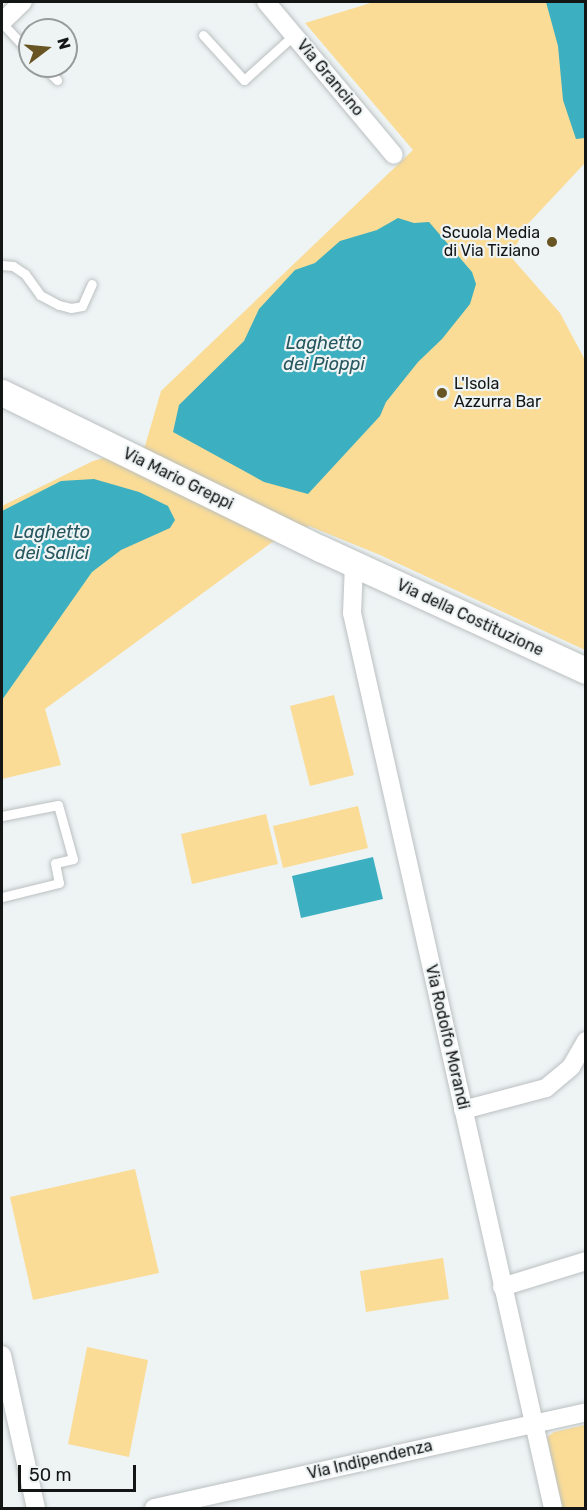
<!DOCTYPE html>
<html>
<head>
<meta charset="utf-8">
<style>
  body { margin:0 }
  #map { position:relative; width:587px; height:1510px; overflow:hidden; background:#eef3f4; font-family:Rubik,sans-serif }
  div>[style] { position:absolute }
  .green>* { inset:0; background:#fadc96 }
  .water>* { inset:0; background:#3cafc0 }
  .roads { filter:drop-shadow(0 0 2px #bbc0c1) drop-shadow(0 0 2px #bbc0c1) }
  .lane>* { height:9px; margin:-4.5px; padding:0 4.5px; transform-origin:4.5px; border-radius:4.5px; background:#fff }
  .street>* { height:18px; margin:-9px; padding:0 9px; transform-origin:9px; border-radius:9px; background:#fff }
  .secondary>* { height:26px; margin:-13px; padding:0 13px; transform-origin:13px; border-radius:13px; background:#fff }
  .dots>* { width:16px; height:16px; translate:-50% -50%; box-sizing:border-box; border:3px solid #eef3f4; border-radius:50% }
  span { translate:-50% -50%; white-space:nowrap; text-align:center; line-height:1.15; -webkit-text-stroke:4.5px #eef3f4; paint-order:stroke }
  .street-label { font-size:16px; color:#141616 }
  .poi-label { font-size:16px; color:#141616 }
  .right { translate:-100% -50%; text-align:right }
  .left { translate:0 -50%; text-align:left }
  .water-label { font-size:18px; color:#26565e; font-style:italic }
  .frame { position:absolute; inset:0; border:3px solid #141616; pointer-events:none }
  .north { position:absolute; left:18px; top:18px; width:60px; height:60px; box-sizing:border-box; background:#eef3f4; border:2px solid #979b9b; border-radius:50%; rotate:74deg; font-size:16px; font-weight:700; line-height:24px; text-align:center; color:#141616 }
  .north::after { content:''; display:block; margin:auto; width:21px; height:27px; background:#695523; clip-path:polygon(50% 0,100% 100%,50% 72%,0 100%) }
  .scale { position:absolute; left:18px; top:1465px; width:118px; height:27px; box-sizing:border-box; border:3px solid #141616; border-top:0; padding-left:8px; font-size:18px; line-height:21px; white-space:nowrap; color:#141616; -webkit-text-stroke:4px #eef3f4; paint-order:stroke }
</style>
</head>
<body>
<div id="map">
  <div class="green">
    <div style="clip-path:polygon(374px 2px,585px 2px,585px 163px,525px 227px,511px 257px,560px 313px,585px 360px,585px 650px,380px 555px,309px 526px,271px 543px,45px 709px,61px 765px,2px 779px,2px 506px,93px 461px,145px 446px,161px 391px,413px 150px,305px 23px)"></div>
    <div style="clip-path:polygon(334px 695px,354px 775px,310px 786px,290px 706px)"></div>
    <div style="clip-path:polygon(358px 806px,368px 848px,283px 868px,273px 826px)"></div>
    <div style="clip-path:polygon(266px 814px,278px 864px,192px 884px,181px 834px)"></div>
    <div style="clip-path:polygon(135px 1169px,159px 1273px,33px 1300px,10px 1197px)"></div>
    <div style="clip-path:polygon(443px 1258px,449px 1299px,366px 1312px,360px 1271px)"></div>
    <div style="clip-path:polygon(87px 1347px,148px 1360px,129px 1457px,68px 1444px)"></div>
    <div style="clip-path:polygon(585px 1425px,585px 1508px,562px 1508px,547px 1437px,554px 1432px)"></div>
  </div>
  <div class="water">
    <div style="clip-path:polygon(546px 2px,585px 2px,585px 138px,576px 139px,563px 100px,558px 46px)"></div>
    <div style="clip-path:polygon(398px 218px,414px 223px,429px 222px,472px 272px,476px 284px,470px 304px,442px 339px,418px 362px,386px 402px,380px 416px,308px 494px,264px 482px,173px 432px,179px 405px,244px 341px,259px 309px,295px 270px,315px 263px,340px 241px,377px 230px)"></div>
    <div style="clip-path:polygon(94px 479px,139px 492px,168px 506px,175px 520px,170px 528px,121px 550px,92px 572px,2px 700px,2px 511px,61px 481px)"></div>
    <div style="clip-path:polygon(373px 857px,383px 899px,301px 918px,292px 876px)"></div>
  </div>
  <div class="roads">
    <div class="lane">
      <div style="left:2px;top:23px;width:41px;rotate:47deg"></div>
      <div style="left:203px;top:35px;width:61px;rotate:47.7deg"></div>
      <div style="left:244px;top:80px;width:67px;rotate:-42deg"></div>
      <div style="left:43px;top:66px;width:20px;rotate:45deg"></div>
      <div style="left:2px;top:265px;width:11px;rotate:5deg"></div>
      <div style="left:13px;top:266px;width:14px;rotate:34deg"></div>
      <div style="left:25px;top:274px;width:26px;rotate:54deg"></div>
      <div style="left:40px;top:295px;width:21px;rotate:28deg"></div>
      <div style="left:59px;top:305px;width:12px;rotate:14deg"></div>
      <div style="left:71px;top:308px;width:11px;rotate:-10deg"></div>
      <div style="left:82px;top:306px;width:24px;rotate:-66deg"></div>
      <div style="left:2px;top:816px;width:57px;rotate:-11.1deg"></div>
      <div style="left:58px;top:805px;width:56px;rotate:74.5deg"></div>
      <div style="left:73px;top:859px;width:18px;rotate:167deg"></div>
      <div style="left:55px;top:863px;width:20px;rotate:79deg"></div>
      <div style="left:59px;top:883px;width:59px;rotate:166.2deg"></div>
    </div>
    <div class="street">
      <div style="left:266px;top:2px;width:199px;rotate:50.1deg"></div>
      <div style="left:2px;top:22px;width:29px;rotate:-44deg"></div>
      <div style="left:354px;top:564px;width:49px;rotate:92.3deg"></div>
      <div style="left:352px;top:613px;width:917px;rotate:77.34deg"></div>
      <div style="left:463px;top:1110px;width:86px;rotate:-14.8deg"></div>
      <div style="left:546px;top:1088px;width:33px;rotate:-40deg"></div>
      <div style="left:571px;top:1067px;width:30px;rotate:-60deg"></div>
      <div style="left:502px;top:1287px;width:88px;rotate:-17.2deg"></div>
      <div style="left:2px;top:1355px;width:157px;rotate:77.5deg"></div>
      <div style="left:154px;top:1508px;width:443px;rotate:-12.5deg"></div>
    </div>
    <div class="secondary">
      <div style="left:2px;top:393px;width:355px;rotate:26.1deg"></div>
      <div style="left:321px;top:549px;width:292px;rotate:24.7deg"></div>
    </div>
  </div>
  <div class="dots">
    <div style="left:552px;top:242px;background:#695523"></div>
    <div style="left:442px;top:393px;background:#695523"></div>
  </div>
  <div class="street-label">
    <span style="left:330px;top:78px;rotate:50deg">Via Grancino</span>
    <span style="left:178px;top:479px;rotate:26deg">Via Mario Greppi</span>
    <span style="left:470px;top:618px;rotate:25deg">Via della Costituzione</span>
    <span style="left:447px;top:1037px;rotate:77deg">Via Rodolfo Morandi</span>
    <span style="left:370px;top:1460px;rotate:-13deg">Via Indipendenza</span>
  </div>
  <div class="poi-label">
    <span class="right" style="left:540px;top:242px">Scuola Media<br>di Via Tiziano</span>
    <span class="left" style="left:454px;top:393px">L'Isola<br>Azzurra Bar</span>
  </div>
  <div class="water-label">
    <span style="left:324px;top:354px">Laghetto<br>dei Pioppi</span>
    <span style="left:52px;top:543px">Laghetto<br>dei Salici</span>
  </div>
  <div class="frame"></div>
  <div class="north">N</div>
  <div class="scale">50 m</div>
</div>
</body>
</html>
